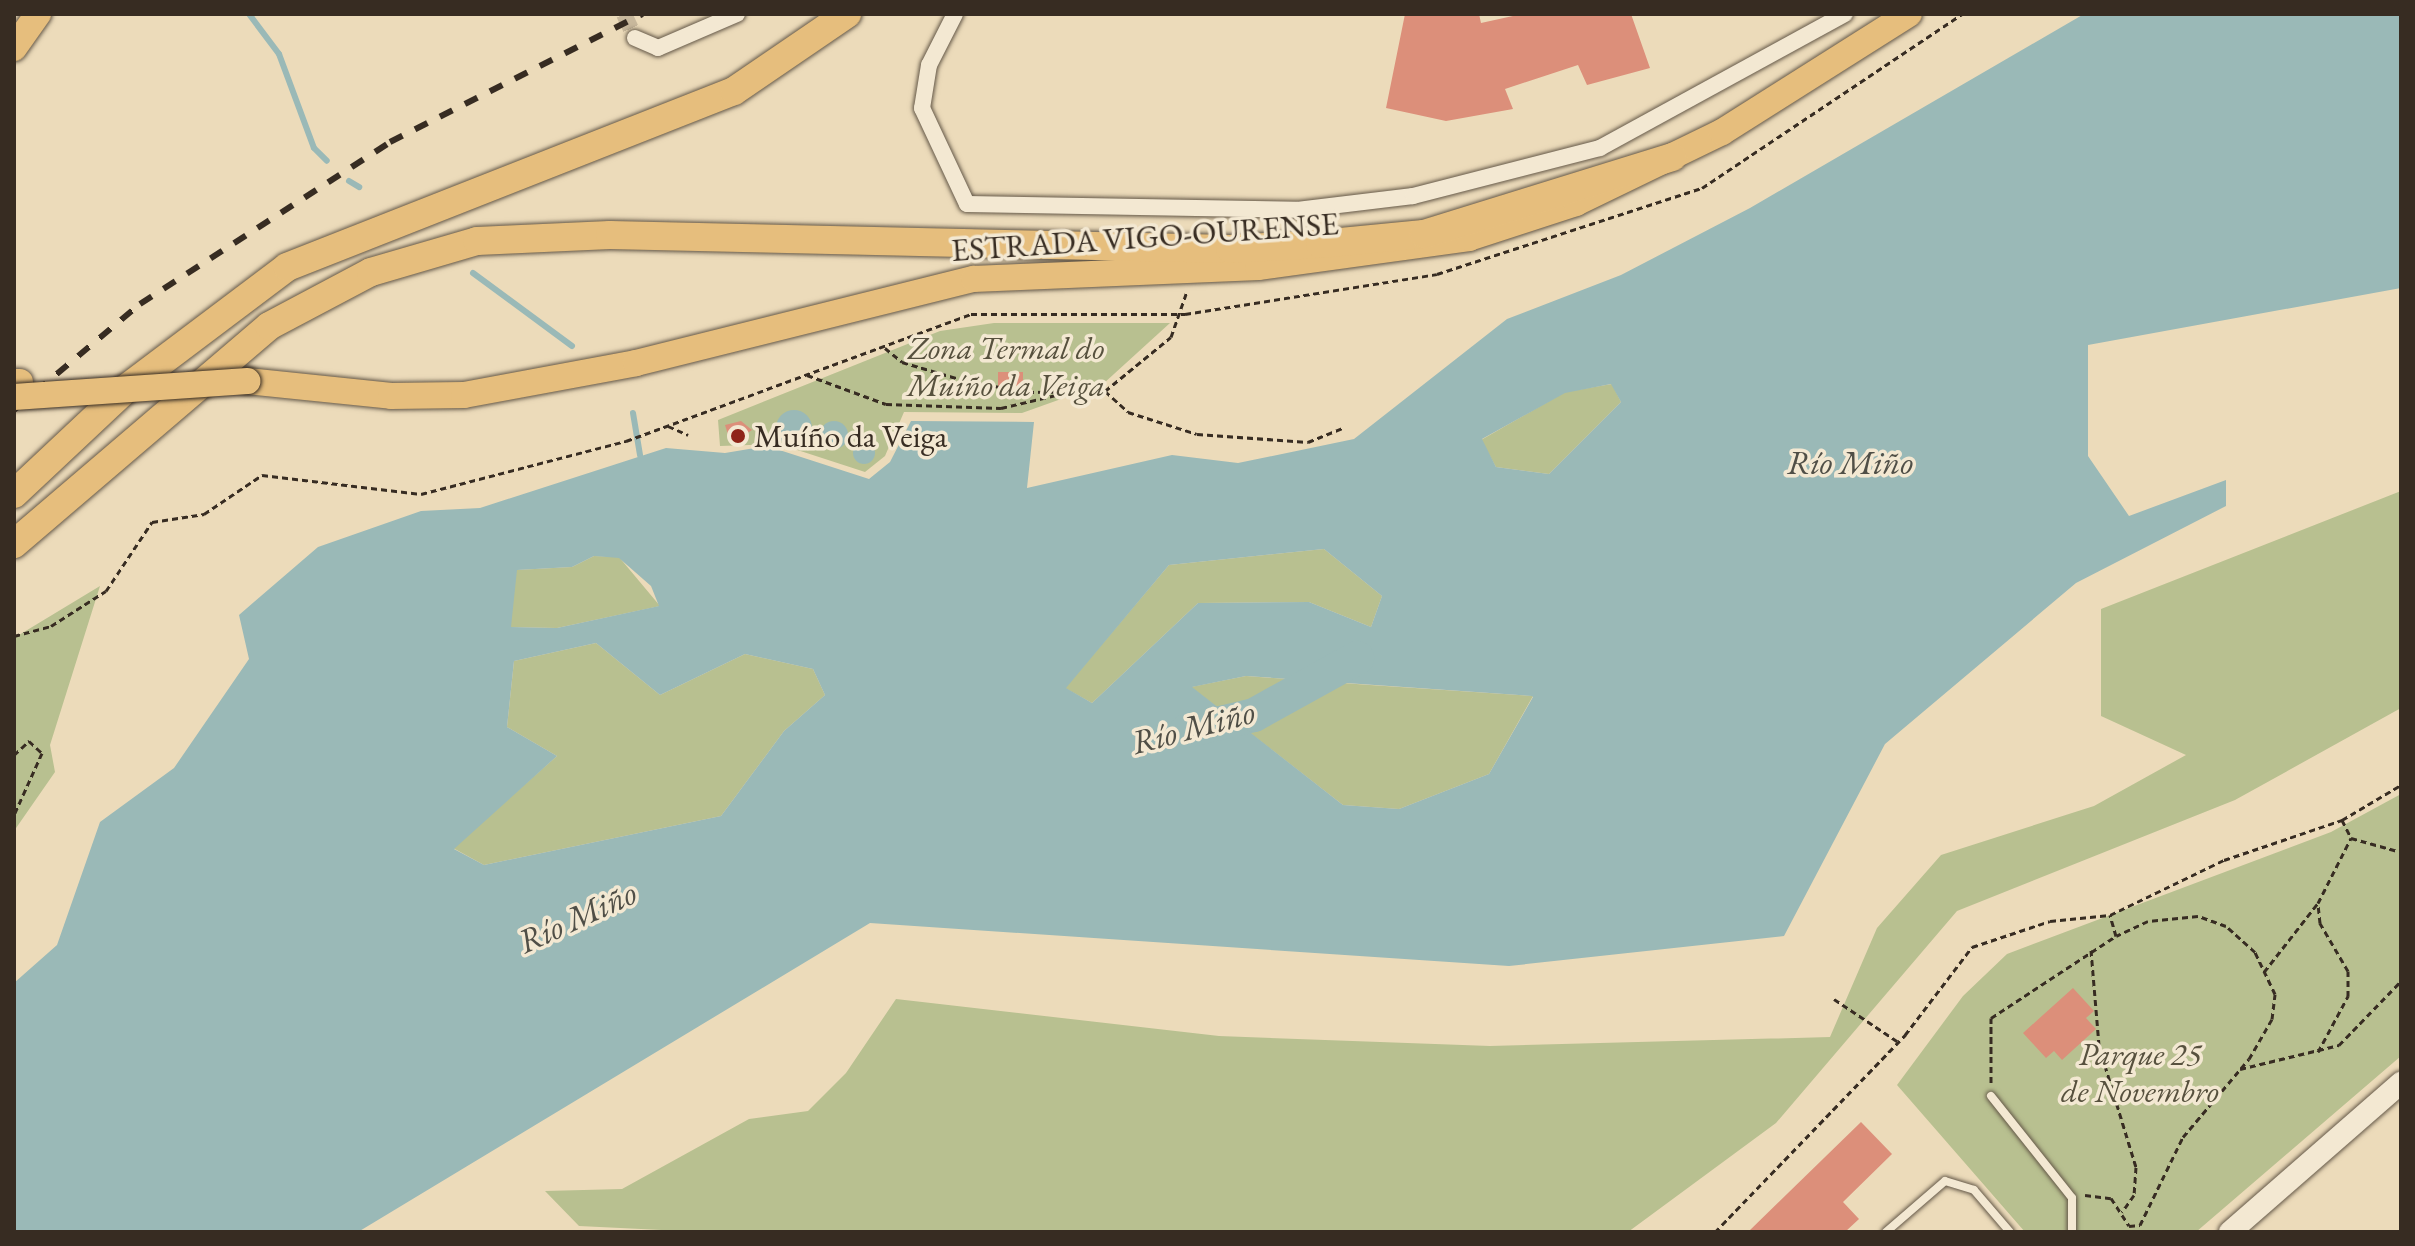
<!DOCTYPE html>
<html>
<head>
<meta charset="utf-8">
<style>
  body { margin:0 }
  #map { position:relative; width:2415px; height:1246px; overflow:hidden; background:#ecdbba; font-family:"EB Garamond",serif }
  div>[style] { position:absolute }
  .green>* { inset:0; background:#b8c090 }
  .water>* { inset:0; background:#9ab9b7 }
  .round { border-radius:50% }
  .stream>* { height:6px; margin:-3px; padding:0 3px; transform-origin:3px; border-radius:3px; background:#9ab9b7 }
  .river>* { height:34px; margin:-17px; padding:0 17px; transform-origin:17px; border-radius:17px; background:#9ab9b7 }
  .building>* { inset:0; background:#dc8f7a }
  .minor-tunnel>* { height:16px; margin-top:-8px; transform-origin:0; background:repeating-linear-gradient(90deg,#c8b89c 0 16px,transparent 0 24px) }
  .path>* { height:3px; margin-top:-1.5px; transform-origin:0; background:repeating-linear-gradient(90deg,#372c22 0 6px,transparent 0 10px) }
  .roads { filter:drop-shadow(0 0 2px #645848) drop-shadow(0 0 2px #645848) }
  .service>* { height:8px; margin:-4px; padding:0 4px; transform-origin:4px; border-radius:4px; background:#f3e8d2 }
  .minor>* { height:16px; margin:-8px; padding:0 8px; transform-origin:8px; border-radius:8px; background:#f3e8d2 }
  .secondary>* { height:22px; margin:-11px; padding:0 11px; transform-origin:11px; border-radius:11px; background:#f3e8d2 }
  .trunk>* { height:26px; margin:-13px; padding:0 13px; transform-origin:13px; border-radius:13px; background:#e6be7d }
  .motorway>* { height:28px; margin:-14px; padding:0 14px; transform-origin:14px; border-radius:14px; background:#e6be7d }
  .rail>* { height:6px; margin-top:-3px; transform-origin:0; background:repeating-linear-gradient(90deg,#372c22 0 14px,transparent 0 28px) }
  .bridges { filter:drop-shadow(0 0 2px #372c22) drop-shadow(0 0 2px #372c22) }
  .trunk-bridge>* { height:26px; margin:-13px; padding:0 13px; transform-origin:13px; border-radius:13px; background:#e6be7d }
  .dots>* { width:22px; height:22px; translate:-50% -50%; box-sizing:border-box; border:4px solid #f3e8d2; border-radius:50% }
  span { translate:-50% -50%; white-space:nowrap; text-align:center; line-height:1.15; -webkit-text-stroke:7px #f3e8d2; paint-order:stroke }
  .street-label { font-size:32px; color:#372c22 }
  .park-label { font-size:32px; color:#57513e; font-style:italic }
  .poi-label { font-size:32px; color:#372c22 }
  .left { translate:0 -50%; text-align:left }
  .water-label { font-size:34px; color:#504f47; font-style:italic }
  .frame { position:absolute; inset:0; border:16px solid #372c22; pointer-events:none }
</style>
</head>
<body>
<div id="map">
  <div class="green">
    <div style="clip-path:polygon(994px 323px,1170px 323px,1103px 384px,1022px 413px,904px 412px,885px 456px,865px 472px,779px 444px,720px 446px,718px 420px,940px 331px)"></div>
    <div style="clip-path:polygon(1612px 384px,1621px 402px,1549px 474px,1496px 467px,1481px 440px,1565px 392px)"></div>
    <div style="clip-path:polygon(2401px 491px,2401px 708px,2235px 800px,1957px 911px,1776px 1123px,1628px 1232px,703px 1232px,579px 1226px,545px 1191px,622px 1189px,749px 1119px,808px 1111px,846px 1073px,896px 999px,1219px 1036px,1490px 1046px,1830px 1037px,1877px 928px,1941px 855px,2094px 806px,2186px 755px,2101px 716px,2101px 609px)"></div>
    <div style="clip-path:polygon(1324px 549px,1382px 596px,1371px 627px,1309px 602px,1198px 603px,1092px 703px,1065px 688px,1169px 565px)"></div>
    <div style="clip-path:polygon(594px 556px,619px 557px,660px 606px,557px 628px,510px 627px,516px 570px,572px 567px)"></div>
    <div style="clip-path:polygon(100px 586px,50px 745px,55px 772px,14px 831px,14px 638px)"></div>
    <div style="clip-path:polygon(596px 643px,660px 695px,745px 654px,813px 669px,825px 695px,784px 731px,721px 816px,484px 865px,453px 848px,557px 756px,507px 727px,514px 661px)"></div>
    <div style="clip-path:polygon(1246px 676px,1370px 685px,1533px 696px,1489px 774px,1399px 809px,1343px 805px,1191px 687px)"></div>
    <div style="clip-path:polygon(2401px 794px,2401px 1056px,2196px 1232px,2025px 1232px,1897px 1085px,1963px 996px,2007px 954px,2331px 832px)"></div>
  </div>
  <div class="water">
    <div style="clip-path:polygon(evenodd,2084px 14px,2401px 14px,2401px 288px,2088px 345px,2088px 456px,2129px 516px,2226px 480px,2226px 506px,2076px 583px,1885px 744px,1784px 936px,1509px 966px,870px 923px,358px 1232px,14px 1232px,14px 983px,57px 945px,100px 822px,174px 768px,249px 659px,239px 615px,318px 547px,421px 511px,480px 508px,666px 448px,725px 453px,767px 446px,869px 479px,890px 462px,911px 421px,1034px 422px,1027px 488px,1172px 455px,1238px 463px,1354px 439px,1507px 319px,1621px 275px,1750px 208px,2084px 14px,1611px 384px,1621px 402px,1549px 474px,1496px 467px,1482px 439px,1565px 393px,1611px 384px,2084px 14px,1324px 549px,1382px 596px,1371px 627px,1309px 602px,1198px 603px,1092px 703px,1066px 688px,1169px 565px,1324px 549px,2084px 14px,594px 556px,619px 558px,651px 586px,659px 606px,557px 628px,511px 627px,517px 570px,572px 567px,594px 556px,2084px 14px,596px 643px,660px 695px,745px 654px,813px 669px,825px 695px,784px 731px,721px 816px,484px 865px,454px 849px,557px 756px,507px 727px,514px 661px,596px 643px,2084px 14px,1246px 676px,1532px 696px,1533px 697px,1489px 774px,1399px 809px,1343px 805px,1192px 687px,1246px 676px)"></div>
    <div class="round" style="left:776px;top:410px;width:36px;height:36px"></div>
    <div class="round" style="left:820px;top:421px;width:28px;height:28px"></div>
    <div class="round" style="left:853px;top:442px;width:22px;height:22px"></div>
  </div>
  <div class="stream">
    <div style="left:249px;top:14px;width:50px;rotate:53.1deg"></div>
    <div style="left:279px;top:54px;width:100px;rotate:69.6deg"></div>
    <div style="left:314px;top:148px;width:18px;rotate:45deg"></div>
    <div style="left:349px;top:181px;width:12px;rotate:31deg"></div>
    <div style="left:473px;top:273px;width:123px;rotate:36.4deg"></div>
    <div style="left:633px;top:413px;width:43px;rotate:80.5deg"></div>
  </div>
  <div class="river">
    <div style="left:1186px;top:731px;width:70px;rotate:-13.2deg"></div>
    <div style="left:1254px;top:715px;width:118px;rotate:-29deg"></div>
  </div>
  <div class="building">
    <div style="clip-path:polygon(1405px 14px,1479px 14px,1481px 23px,1522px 14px,1631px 14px,1650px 68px,1587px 85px,1578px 65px,1505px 89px,1513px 109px,1446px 121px,1386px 108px)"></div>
    <div style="clip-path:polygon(998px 372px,1023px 372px,1023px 386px,998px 386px)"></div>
    <div style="clip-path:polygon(741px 421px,752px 430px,731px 444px,725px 425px)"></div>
    <div style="clip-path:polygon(2073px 988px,2094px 1011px,2086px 1018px,2096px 1029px,2062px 1060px,2054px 1051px,2046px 1058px,2023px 1033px)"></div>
    <div style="clip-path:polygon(1861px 1122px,1892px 1154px,1843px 1202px,1859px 1219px,1845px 1232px,1748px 1232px)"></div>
  </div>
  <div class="minor-tunnel">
    <div style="left:624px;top:14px;width:26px;rotate:65deg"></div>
  </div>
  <div class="path">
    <div style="left:885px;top:348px;width:22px;rotate:39deg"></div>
    <div style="left:902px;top:362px;width:67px;rotate:16.5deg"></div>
    <div style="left:966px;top:381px;width:63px;rotate:10.1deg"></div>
    <div style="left:1028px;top:392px;width:77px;rotate:-0.7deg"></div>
    <div style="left:1105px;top:391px;width:85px;rotate:-39.3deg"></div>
    <div style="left:1171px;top:337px;width:49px;rotate:-70.8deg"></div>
    <div style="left:807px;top:375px;width:84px;rotate:20.2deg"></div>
    <div style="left:886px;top:404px;width:115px;rotate:2deg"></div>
    <div style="left:1001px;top:408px;width:61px;rotate:-13.3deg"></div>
    <div style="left:1105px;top:391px;width:31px;rotate:42deg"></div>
    <div style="left:1128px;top:412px;width:72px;rotate:17.7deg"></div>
    <div style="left:1197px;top:434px;width:111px;rotate:4.1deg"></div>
    <div style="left:1308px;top:442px;width:37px;rotate:-22deg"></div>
    <div style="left:668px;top:426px;width:22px;rotate:24deg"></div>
    <div style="left:14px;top:636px;width:38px;rotate:-15deg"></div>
    <div style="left:51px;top:626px;width:65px;rotate:-32.5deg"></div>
    <div style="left:106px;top:591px;width:83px;rotate:-56.3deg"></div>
    <div style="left:152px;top:522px;width:53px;rotate:-8.7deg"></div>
    <div style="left:204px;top:514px;width:70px;rotate:-33.9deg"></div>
    <div style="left:262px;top:475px;width:160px;rotate:6.8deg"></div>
    <div style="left:421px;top:494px;width:212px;rotate:-14.5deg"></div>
    <div style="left:626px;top:441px;width:368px;rotate:-20.2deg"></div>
    <div style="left:971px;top:314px;width:214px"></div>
    <div style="left:1185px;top:314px;width:255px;rotate:-9deg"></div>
    <div style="left:1437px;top:274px;width:279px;rotate:-18deg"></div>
    <div style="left:1702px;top:188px;width:313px;rotate:-33.8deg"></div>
    <div style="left:14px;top:755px;width:21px;rotate:-43deg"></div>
    <div style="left:29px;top:741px;width:18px;rotate:43deg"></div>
    <div style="left:42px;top:753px;width:68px;rotate:114.3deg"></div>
    <div style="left:2342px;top:820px;width:20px;rotate:63deg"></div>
    <div style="left:2351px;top:838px;width:52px;rotate:15.6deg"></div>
    <div style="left:2091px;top:950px;width:96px;rotate:85.2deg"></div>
    <div style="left:2099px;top:1046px;width:127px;rotate:73deg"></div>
    <div style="left:2136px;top:1167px;width:28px;rotate:94deg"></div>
    <div style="left:2134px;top:1195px;width:21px;rotate:125deg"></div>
    <div style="left:2264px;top:972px;width:88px;rotate:-52deg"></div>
    <div style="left:1834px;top:999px;width:76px;rotate:33.7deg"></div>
    <div style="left:2318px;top:1052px;width:64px;rotate:-61.8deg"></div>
    <div style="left:2348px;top:996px;width:25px;rotate:-90deg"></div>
    <div style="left:2348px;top:971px;width:56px;rotate:-120.3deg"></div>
    <div style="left:2320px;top:923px;width:20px;rotate:-96deg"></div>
    <div style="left:2318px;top:903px;width:73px;rotate:-63.1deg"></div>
    <div style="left:2240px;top:1069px;width:102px;rotate:-13.6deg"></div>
    <div style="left:2339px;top:1045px;width:89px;rotate:-45.9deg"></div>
    <div style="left:1991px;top:1083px;width:65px;rotate:-90deg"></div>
    <div style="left:1991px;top:1018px;width:149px;rotate:-33.3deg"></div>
    <div style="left:2116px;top:936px;width:22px;rotate:-106deg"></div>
    <div style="left:2085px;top:1195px;width:26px;rotate:7deg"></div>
    <div style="left:2111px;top:1198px;width:33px;rotate:57deg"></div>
    <div style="left:2129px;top:1226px;width:11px;rotate:-5deg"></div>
    <div style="left:2140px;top:1225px;width:98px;rotate:-64deg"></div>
    <div style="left:2183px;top:1137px;width:102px;rotate:-49.8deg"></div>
    <div style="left:2249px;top:1059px;width:46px;rotate:-60.1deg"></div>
    <div style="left:2272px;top:1019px;width:25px;rotate:-83deg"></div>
    <div style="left:2275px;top:994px;width:47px;rotate:-115.5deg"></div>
    <div style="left:2255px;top:952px;width:39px;rotate:-138deg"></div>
    <div style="left:2226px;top:926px;width:30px;rotate:-160deg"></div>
    <div style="left:2198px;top:916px;width:50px;rotate:174.3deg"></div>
    <div style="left:2148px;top:921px;width:35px;rotate:155deg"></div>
    <div style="left:1715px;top:1232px;width:274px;rotate:-46deg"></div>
    <div style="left:1905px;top:1035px;width:111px;rotate:-52.7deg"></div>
    <div style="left:1972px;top:947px;width:82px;rotate:-18.4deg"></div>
    <div style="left:2050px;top:921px;width:60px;rotate:-5.7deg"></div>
    <div style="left:2110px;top:915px;width:127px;rotate:-25.8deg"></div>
    <div style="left:2224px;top:860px;width:125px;rotate:-18.7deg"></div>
    <div style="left:2342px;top:820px;width:69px;rotate:-30.7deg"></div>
  </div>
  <div class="roads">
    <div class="service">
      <div style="left:1991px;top:1096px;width:130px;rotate:51.5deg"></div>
      <div style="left:2072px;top:1198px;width:34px;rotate:90deg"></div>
      <div style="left:1886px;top:1232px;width:78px;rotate:-40.8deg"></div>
      <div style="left:1945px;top:1181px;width:30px;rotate:17deg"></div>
      <div style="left:1974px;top:1190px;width:55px;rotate:49.4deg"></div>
    </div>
    <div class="minor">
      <div style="left:955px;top:14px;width:57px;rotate:117deg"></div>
      <div style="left:929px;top:65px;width:44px;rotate:99.2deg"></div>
      <div style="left:922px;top:108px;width:106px;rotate:64.9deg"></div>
      <div style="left:967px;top:204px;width:330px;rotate:1deg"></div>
      <div style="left:1297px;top:210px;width:117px;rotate:-6.9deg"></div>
      <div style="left:1413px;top:196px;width:193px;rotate:-14.4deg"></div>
      <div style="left:1600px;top:148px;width:279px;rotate:-28.7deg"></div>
      <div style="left:635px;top:38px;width:25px;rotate:23deg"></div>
      <div style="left:658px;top:48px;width:86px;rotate:-23.3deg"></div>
    </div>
    <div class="secondary">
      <div style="left:2230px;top:1232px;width:227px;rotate:-41.1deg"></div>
    </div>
    <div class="trunk">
      <div style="left:14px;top:48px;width:42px;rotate:-54.8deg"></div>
      <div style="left:247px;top:381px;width:145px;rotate:5.9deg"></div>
      <div style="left:391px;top:396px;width:73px;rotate:-0.8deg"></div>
      <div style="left:464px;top:395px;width:175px;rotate:-10.5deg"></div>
      <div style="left:636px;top:363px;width:348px;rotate:-14deg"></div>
      <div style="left:974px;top:279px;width:284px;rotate:-2.4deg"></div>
      <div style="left:1258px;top:267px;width:213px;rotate:-7.8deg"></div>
      <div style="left:1469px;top:238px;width:113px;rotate:-18.1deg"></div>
      <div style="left:1576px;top:203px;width:162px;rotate:-25.9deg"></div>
      <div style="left:1722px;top:132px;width:221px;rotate:-32.3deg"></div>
      <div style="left:14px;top:382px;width:6px"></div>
    </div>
    <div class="motorway">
      <div style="left:14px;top:494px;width:156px;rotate:-43.2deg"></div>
      <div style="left:128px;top:387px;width:199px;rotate:-37deg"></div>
      <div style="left:287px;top:267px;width:480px;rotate:-21.5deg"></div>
      <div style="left:734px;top:91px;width:137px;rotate:-34.3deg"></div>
      <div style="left:14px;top:544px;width:335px;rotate:-40.5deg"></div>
      <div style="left:269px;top:326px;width:115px;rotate:-27.9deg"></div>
      <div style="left:371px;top:272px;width:110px;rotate:-16.3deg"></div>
      <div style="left:477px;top:241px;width:133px;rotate:-2.6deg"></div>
      <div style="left:610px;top:235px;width:620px;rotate:1.29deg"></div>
      <div style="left:1230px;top:249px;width:90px;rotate:-3.2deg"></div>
      <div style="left:1320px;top:244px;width:104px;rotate:-5.5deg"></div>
      <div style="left:1424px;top:234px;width:260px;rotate:-17.2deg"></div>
    </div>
  </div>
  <div class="rail">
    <div style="left:14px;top:410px;width:165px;rotate:-40.1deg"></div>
    <div style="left:140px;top:304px;width:298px;rotate:-32.9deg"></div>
    <div style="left:390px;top:142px;width:283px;rotate:-26.9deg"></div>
  </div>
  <div class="bridges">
    <div class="trunk-bridge">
      <div style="left:14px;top:397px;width:234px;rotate:-3.9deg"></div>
    </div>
  </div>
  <div class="dots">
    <div style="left:738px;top:436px;background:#8f2418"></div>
  </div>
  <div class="street-label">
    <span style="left:1145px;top:237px;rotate:-4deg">ESTRADA VIGO-OURENSE</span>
  </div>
  <div class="park-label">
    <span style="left:1006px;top:367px">Zona Termal do<br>Muíño da Veiga</span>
    <span style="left:2140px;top:1073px">Parque 25<br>de Novembro</span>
  </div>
  <div class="poi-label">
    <span class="left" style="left:754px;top:436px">Muíño da Veiga</span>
  </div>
  <div class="water-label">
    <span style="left:1850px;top:463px">Río Miño</span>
    <span style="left:1193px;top:727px;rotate:-15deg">Río Miño</span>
    <span style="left:577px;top:917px;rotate:-25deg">Río Miño</span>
  </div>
  <div class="frame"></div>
</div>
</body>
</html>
